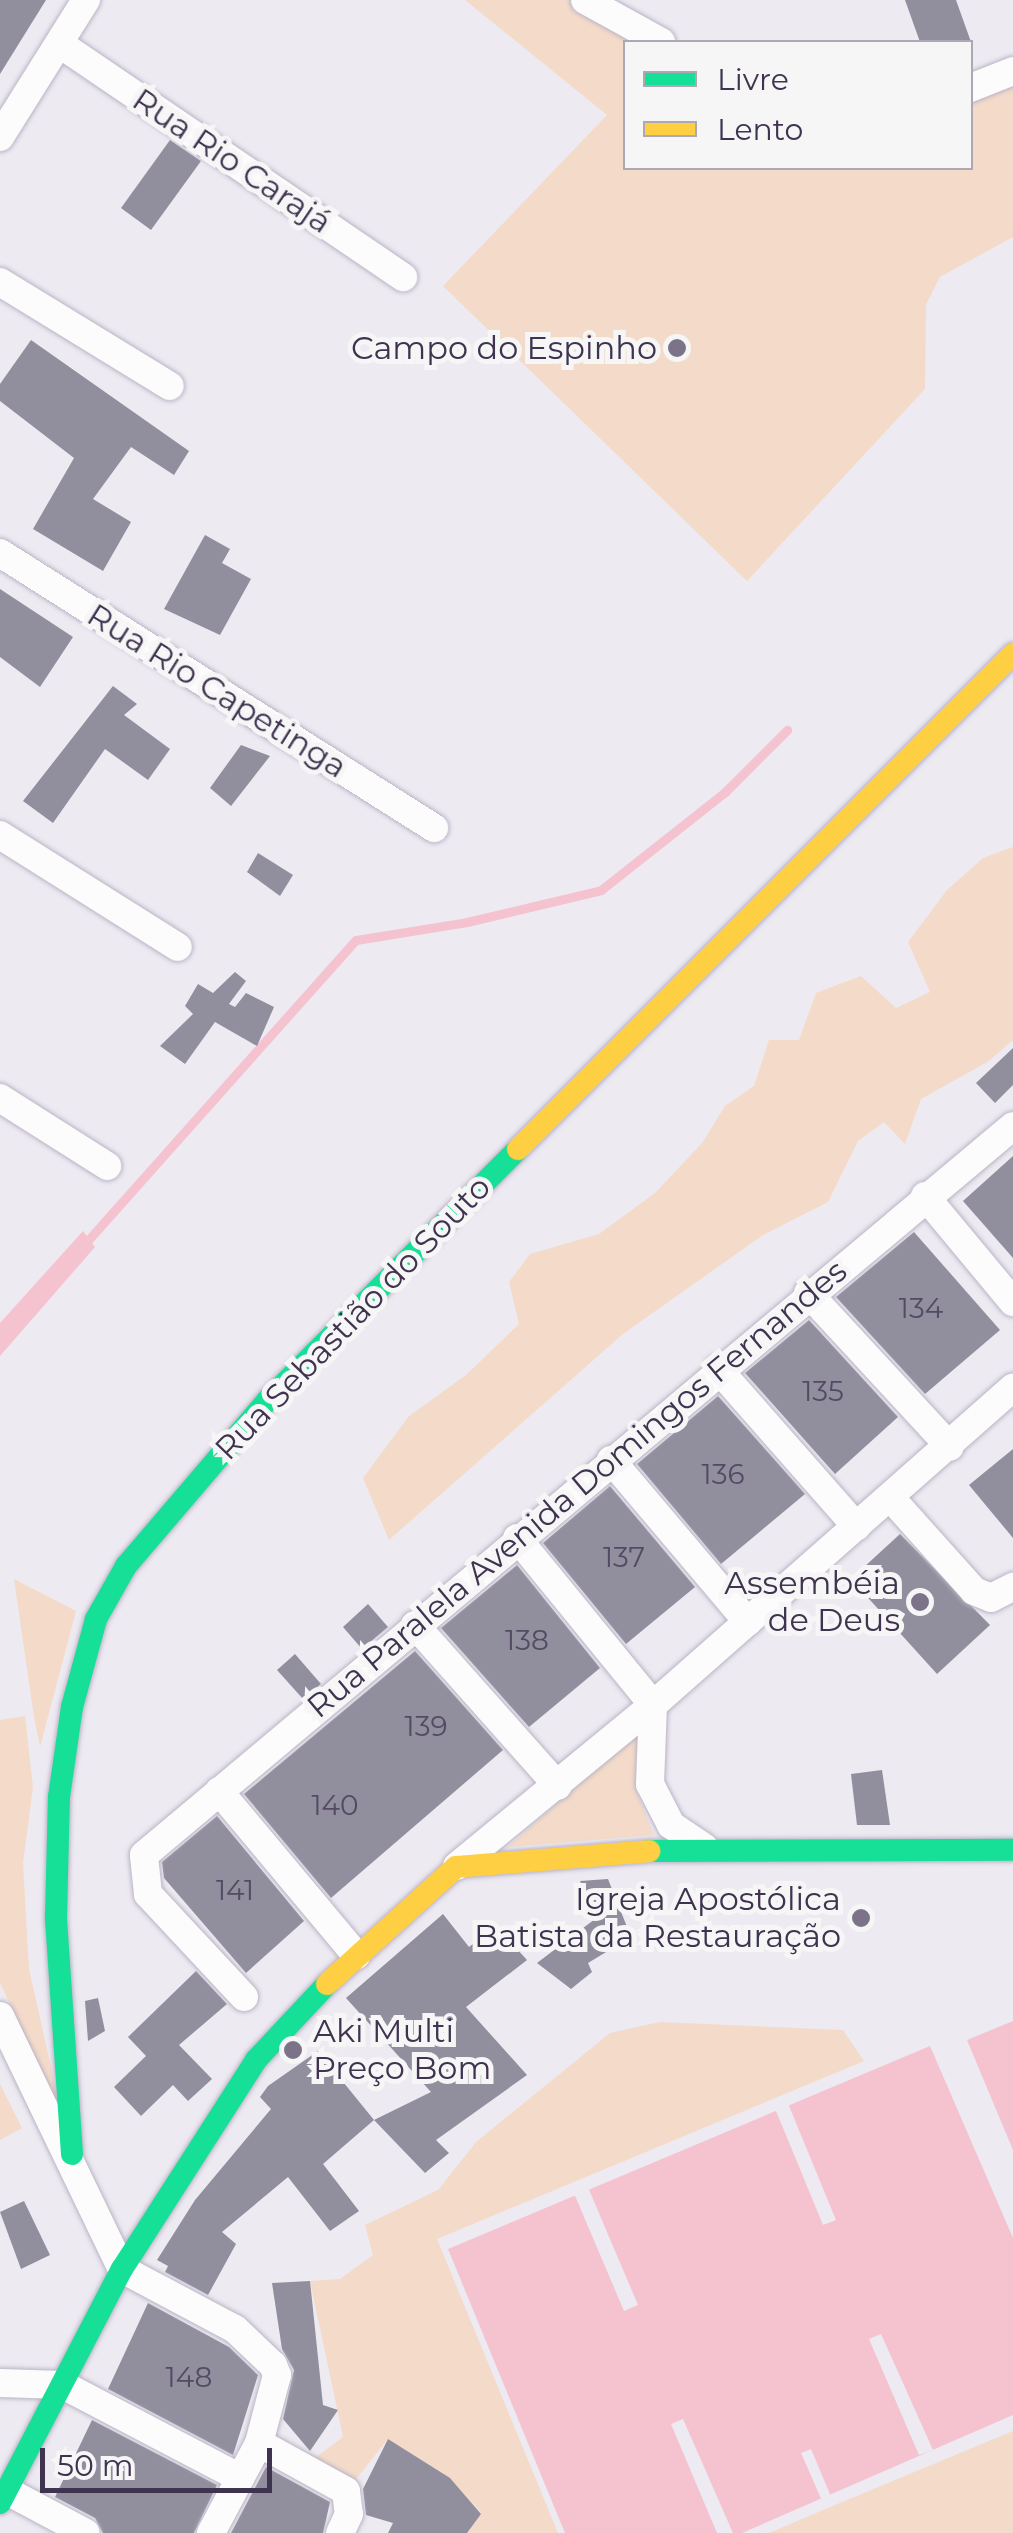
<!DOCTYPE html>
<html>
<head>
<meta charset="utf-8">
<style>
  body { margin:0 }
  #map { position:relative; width:1013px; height:2533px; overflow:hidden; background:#edeaf2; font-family:Montserrat,sans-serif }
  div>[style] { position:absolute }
  .green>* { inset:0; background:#f4dbc9 }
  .water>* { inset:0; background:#f5c2d0 }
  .pier>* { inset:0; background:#edeaf2 }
  .stream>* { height:9px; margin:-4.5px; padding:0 4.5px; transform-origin:4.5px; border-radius:4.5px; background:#f5c2d0 }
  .building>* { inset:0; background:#918e9e }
  .roads { filter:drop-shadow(0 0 2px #bbb4c5) drop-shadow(0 0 2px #bbb4c5) }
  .street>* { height:28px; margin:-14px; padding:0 14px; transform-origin:14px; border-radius:14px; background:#fcfcfd }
  .fast>* { height:22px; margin:-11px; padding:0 11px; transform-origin:11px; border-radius:11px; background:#16e098 }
  .slow>* { height:22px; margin:-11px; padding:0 11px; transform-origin:11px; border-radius:11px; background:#ffcf43 }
  .dots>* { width:28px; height:28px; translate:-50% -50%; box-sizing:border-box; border:5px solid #f6f6f6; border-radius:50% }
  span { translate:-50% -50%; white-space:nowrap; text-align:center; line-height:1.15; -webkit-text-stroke:10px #f6f6f6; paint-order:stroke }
  .number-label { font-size:28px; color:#544a64 }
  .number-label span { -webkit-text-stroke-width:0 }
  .street-label { font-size:32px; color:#3f3350 }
  .poi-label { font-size:32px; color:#3f3350 }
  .right { translate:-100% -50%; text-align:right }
  .left { translate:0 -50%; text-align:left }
  .legend { position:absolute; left:623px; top:40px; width:350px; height:130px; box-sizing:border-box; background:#f6f6f6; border:2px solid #ada8b4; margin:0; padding:12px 18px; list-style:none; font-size:30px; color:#3f3350 }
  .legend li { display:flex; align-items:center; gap:20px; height:50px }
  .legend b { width:50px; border:2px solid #ada8b4 }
  .scale { position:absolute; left:40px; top:2448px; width:232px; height:45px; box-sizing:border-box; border:5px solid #3f3350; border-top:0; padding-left:12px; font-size:30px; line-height:35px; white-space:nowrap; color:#3f3350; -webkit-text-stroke:8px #f6f6f6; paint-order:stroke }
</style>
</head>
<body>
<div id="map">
  <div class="green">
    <div style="clip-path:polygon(465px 0,585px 0,661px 42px,626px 42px,626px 168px,970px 168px,971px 88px,1013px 71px,1013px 237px,940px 277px,926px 305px,925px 389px,747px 581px,443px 286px,607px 115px)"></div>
    <div style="clip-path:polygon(1013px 847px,1013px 1040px,989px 1061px,921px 1099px,905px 1144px,884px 1122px,858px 1141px,828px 1202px,763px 1235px,623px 1334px,389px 1540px,363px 1478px,409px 1416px,466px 1375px,519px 1324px,509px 1282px,530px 1254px,599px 1234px,655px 1193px,703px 1142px,725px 1106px,754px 1086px,769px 1040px,799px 1040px,816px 993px,861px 976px,896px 1008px,930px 992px,908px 942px,947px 890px,983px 858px)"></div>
    <div style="clip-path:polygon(14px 1579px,76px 1611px,40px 1747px,34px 1717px)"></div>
    <div style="clip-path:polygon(25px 1716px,33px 1787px,23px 1863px,29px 1969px,61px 2112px,0 1983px,0 1720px)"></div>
    <div style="clip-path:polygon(643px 1726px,636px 1790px,654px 1835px,508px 1847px)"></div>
    <div style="clip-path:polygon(660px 2022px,843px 2030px,864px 2061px,437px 2239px,558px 2533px,467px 2533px,481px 2513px,450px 2479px,388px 2439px,353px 2483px,315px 2458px,343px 2437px,310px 2281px,340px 2279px,373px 2255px,365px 2225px,438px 2190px,476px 2142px,610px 2033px)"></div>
    <div style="clip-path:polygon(0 2084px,22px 2128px,0 2140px)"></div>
    <div style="clip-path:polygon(1013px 2431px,1013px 2533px,769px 2533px,835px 2505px)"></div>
  </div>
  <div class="water">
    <div style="clip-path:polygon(83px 1231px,95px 1247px,0 1356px,0 1323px)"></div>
    <div style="clip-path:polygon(1013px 2021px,1013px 2150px,967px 2040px)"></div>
    <div style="clip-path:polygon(930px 2046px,1013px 2238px,1013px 2415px,742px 2533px,565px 2533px,448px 2249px)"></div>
  </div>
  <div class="pier">
    <div style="clip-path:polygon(787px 2101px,836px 2220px,823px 2225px,774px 2106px)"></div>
    <div style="clip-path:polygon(587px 2185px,638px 2305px,624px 2311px,573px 2191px)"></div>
    <div style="clip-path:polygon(881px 2334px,933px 2450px,919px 2455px,869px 2339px)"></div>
    <div style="clip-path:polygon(683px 2419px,733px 2533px,717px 2533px,671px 2424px)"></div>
    <div style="clip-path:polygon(811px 2449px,832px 2499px,823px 2503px,801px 2453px)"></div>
  </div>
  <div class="stream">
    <div style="left:82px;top:1247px;width:411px;rotate:-48.3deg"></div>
    <div style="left:356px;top:940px;width:112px;rotate:-9.2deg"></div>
    <div style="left:467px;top:922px;width:138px;rotate:-13.4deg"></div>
    <div style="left:601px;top:890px;width:158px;rotate:-38.3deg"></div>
    <div style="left:725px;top:792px;width:88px;rotate:-45deg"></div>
  </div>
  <div class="building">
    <div style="clip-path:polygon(0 0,46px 0,0 74px)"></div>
    <div style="clip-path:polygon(905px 0,956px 0,971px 42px,920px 42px)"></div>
    <div style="clip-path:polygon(170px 140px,201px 161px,151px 230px,121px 208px)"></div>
    <div style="clip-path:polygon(31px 340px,189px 451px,174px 475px,131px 447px,93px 499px,131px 522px,103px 571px,33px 529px,74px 458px,0 401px,0 384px)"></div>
    <div style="clip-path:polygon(205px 535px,230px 549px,222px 563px,251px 579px,220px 635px,164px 609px)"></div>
    <div style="clip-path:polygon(0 589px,73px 637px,40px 687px,0 657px)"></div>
    <div style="clip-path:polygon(113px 686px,137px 704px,124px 715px,170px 749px,148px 780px,105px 749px,53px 823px,23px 801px)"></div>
    <div style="clip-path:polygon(241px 745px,270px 756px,231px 806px,210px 788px)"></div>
    <div style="clip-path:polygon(258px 853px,293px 875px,280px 896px,247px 872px)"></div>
    <div style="clip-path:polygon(235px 972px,246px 981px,229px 1004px,235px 1007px,246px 993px,274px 1007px,257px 1046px,215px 1022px,185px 1064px,160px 1046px,193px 1014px,185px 1006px,198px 984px,213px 993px)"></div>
    <div style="clip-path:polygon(1013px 1048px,1013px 1085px,995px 1103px,976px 1083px)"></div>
    <div style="clip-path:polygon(1013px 1156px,1013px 1258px,963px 1201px)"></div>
    <div style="clip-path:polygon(914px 1232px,1000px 1330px,925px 1394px,836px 1297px)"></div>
    <div style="clip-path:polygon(809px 1320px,898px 1417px,835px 1474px,745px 1373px)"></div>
    <div style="clip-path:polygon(718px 1396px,805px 1494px,721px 1564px,637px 1464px)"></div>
    <div style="clip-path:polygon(1013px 1449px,1013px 1538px,969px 1485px)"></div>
    <div style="clip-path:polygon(610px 1486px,695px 1587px,626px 1644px,543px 1543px)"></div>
    <div style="clip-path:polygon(900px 1534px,990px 1625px,937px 1674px,851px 1579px)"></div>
    <div style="clip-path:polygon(517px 1565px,600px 1668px,529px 1727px,441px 1628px)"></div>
    <div style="clip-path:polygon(368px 1604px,388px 1627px,362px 1649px,343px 1627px)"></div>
    <div style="clip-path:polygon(415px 1651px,503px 1750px,331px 1898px,244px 1794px)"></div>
    <div style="clip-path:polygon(295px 1654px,321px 1684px,303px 1699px,277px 1670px)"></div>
    <div style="clip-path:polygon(882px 1770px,890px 1825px,857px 1825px,851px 1774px)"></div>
    <div style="clip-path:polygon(217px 1816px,304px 1921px,246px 1973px,164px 1878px,162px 1862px)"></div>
    <div style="clip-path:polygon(608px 1879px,631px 1937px,588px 1963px,592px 1972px,571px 1989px,537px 1963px,595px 1919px,580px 1881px)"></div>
    <div style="clip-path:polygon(443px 1914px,469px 1947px,496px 1926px,527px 1960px,466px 2007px,527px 2075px,436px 2140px,449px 2153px,425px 2173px,374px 2120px,431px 2092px,346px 1998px)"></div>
    <div style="clip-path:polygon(196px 1971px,227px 2004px,179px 2045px,212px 2079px,188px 2101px,173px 2085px,141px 2116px,114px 2087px,146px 2056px,128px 2037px)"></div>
    <div style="clip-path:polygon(98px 1998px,105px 2031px,88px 2041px,85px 2001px)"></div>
    <div style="clip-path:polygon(318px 2051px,374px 2120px,323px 2164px,359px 2211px,330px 2231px,288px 2177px,222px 2232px,236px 2244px,208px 2295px,165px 2272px,168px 2266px,157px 2260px,195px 2200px,271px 2109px,260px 2097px,268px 2086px)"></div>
    <div style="clip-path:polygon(24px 2201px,50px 2255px,21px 2269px,0 2212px)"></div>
    <div style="clip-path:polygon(310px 2281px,323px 2405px,338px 2410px,310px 2451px,283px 2419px,294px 2370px,282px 2349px,272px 2283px)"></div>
    <div style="clip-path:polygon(148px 2303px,229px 2347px,258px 2375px,233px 2455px,108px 2389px)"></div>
    <div style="clip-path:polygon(92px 2420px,217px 2485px,194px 2533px,103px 2533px,95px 2518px,55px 2497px)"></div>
    <div style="clip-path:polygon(388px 2439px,450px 2478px,481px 2514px,467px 2533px,388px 2533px,393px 2523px,366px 2515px,363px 2489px)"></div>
    <div style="clip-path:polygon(266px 2467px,330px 2502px,323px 2533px,231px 2533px)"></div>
  </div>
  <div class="roads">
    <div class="street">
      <div style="left:585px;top:0;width:87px;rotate:28.9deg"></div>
      <div style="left:60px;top:44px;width:415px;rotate:34.2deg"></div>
      <div style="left:970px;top:88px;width:46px;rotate:-21.6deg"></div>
      <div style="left:0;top:137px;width:162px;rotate:-57.9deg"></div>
      <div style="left:0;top:282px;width:199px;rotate:31.5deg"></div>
      <div style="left:0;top:553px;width:514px;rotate:32.36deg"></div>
      <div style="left:0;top:835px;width:210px;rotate:32.2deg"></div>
      <div style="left:0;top:1098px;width:127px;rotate:32.4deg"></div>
      <div style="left:925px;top:1196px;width:138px;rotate:50.3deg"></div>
      <div style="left:808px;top:1293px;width:209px;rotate:47.3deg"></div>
      <div style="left:718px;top:1369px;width:210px;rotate:48.7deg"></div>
      <div style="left:611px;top:1460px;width:212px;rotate:49.8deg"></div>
      <div style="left:890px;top:1497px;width:126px;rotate:48.2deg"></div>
      <div style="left:974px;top:1591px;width:18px;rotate:22deg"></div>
      <div style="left:991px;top:1598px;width:25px;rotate:-27deg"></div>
      <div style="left:517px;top:1538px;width:215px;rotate:50.8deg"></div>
      <div style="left:653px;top:1705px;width:79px;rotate:92.2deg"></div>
      <div style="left:650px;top:1784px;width:46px;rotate:62.9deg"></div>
      <div style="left:671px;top:1825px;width:40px;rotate:34deg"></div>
      <div style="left:415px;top:1625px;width:215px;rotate:48.4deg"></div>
      <div style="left:219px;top:1791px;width:214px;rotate:50.1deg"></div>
      <div style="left:457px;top:1866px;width:254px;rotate:-39.4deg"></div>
      <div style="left:653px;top:1705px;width:480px;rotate:-41.4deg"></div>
      <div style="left:244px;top:1997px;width:141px;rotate:-133deg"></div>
      <div style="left:148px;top:1894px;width:39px;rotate:-96deg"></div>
      <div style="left:144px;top:1855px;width:1134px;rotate:-39.99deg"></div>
      <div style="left:0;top:2016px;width:281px;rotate:64.3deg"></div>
      <div style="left:122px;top:2269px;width:128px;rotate:28deg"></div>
      <div style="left:235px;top:2329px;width:52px;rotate:43.5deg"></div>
      <div style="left:273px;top:2365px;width:11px;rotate:68deg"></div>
      <div style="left:277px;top:2375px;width:70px;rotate:104.8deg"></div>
      <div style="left:259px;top:2443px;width:102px;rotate:118.1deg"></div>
      <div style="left:0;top:2383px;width:63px;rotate:1.8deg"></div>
      <div style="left:63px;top:2385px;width:200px;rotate:27.7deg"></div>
      <div style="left:259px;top:2443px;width:99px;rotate:28.9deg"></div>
      <div style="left:346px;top:2491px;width:23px;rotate:83deg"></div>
      <div style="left:349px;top:2514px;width:21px;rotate:115deg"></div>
      <div style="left:7px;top:2491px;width:89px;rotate:28deg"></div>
    </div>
    <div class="fast">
      <div style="left:649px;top:1851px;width:364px;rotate:-0.2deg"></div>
      <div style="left:72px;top:2154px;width:238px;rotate:-93.9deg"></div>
      <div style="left:56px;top:1917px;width:120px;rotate:-88.6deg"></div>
      <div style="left:59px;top:1797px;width:91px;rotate:-81.8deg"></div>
      <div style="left:72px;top:1707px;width:91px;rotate:-74.7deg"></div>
      <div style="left:96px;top:1619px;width:61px;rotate:-60.5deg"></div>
      <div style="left:126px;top:1566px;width:218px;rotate:-49.5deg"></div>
      <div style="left:268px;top:1400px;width:354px;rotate:-45.1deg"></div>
      <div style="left:0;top:2503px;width:264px;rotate:-62.5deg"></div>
      <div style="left:122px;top:2269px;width:248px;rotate:-57.3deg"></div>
      <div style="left:256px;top:2060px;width:104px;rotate:-46.9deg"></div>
    </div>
    <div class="slow">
      <div style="left:518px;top:1149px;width:700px;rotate:-45deg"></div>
      <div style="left:327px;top:1984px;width:174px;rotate:-42.2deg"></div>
      <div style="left:456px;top:1867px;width:194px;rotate:-4.7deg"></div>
    </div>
  </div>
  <div class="dots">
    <div style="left:677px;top:348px;background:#7c7389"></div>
    <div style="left:920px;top:1602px;background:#7c7389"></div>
    <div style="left:861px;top:1918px;background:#7c7389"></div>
    <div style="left:293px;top:2050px;background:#7c7389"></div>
  </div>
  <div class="number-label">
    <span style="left:921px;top:1308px">134</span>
    <span style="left:823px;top:1391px">135</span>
    <span style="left:723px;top:1474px">136</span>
    <span style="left:624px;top:1557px">137</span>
    <span style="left:527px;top:1640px">138</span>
    <span style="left:426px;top:1726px">139</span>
    <span style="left:335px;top:1805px">140</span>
    <span style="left:235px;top:1890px">141</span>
    <span style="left:189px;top:2377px">148</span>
  </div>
  <div class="street-label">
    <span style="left:232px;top:161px;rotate:34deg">Rua Rio Carajá</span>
    <span style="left:217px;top:691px;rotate:32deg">Rua Rio Capetinga</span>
    <span style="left:353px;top:1318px;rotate:-46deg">Rua Sebastião do Souto</span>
    <span style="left:577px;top:1489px;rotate:-40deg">Rua Paralela Avenida Domingos Fernandes</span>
  </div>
  <div class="poi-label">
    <span class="right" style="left:657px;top:348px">Campo do Espinho</span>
    <span class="right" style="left:900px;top:1602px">Assembéia<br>de Deus</span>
    <span class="right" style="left:841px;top:1918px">Igreja Apostólica<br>Batista da Restauração</span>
    <span class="left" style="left:313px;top:2050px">Aki Multi<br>Preço Bom</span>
  </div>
  <ul class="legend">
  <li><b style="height:12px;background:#16e098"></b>Livre</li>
  <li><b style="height:12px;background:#ffcf43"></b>Lento</li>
  </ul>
  <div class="scale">50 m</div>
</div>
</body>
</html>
